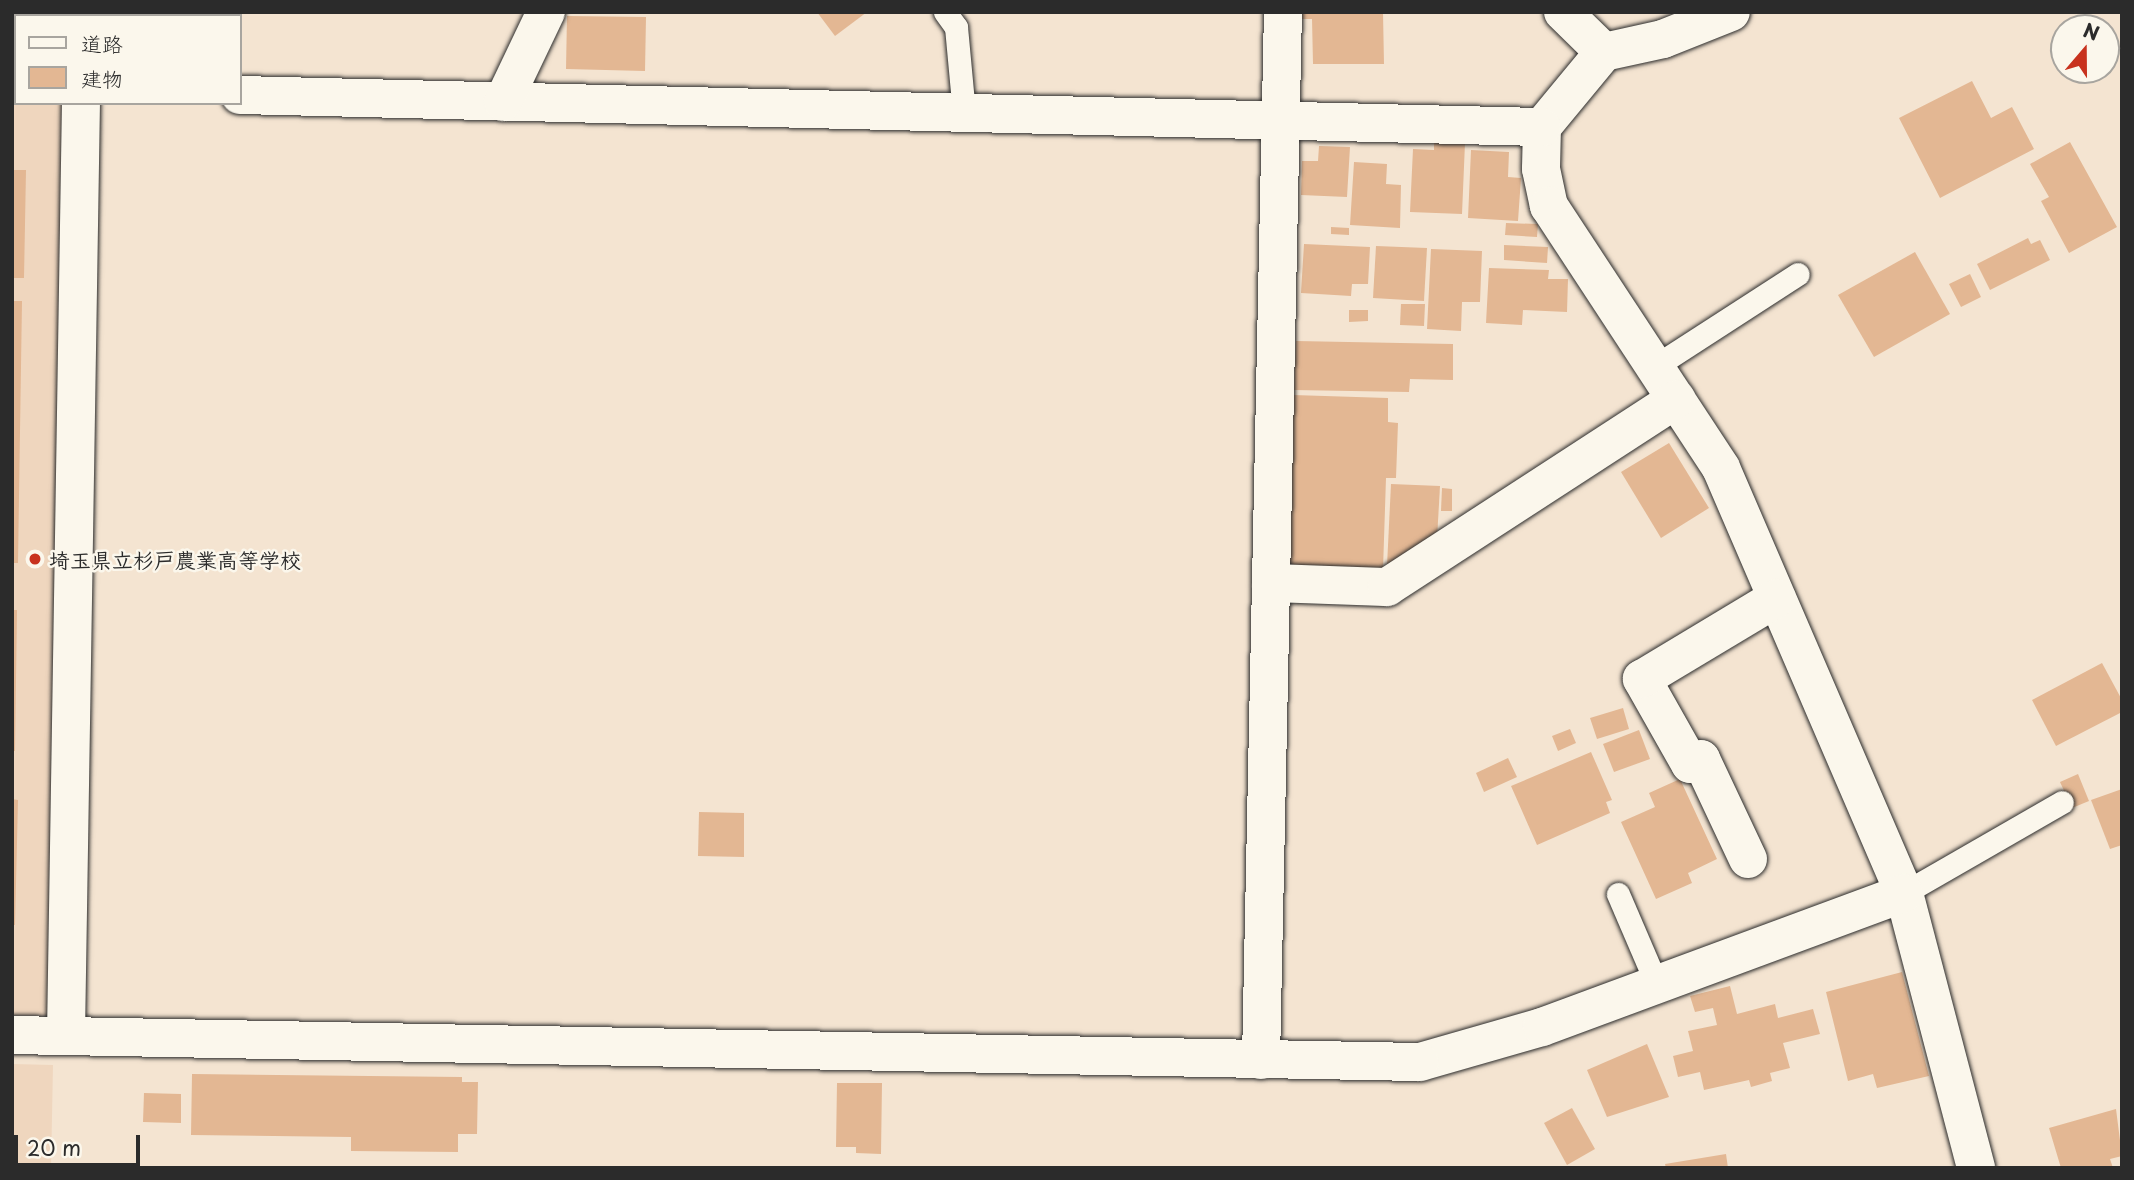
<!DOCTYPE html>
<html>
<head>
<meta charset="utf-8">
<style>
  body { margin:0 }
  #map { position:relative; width:2134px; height:1180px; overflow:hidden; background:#f4e4d1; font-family:"Playpen Sans","Klee One",sans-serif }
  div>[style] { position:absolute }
  .built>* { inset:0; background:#efd6be }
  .building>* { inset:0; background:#e3b793 }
  .roads { filter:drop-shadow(0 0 2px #2b2b2b) drop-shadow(0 0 2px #2b2b2b) }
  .lane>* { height:23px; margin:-11.5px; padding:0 11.5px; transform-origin:11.5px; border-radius:11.5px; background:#fbf7ec }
  .street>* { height:38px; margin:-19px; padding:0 19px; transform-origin:19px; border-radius:19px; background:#fbf7ec }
  .secondary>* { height:38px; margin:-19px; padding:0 19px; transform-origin:19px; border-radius:19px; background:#fbf7ec }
  .dots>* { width:19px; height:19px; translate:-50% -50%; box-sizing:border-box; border:4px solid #fbf7ec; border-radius:50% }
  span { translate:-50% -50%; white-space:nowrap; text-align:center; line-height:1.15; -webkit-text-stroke:5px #fbf7ec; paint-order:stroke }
  .poi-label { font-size:21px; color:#2b2b2b; font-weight:700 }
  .left { translate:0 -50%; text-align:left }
  .frame { position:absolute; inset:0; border:14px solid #2b2b2b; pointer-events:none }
  .legend { position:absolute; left:14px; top:14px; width:228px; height:91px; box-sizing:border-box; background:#fbf7ec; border:2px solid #a8a59f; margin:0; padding:9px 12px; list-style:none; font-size:21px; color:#2b2b2b }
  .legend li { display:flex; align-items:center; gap:14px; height:35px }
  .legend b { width:35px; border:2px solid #a8a59f }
  .north { position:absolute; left:2050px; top:14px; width:70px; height:70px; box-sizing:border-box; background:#fbf7ec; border:2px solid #a8a59f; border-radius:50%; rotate:20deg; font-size:19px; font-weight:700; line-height:28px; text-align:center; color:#2b2b2b }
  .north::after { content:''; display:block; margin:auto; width:24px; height:32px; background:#c8321e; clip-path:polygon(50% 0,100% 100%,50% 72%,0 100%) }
  .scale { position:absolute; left:14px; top:1135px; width:126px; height:32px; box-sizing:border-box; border:4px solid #2b2b2b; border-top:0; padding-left:9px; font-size:21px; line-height:24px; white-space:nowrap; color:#2b2b2b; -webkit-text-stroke:5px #fbf7ec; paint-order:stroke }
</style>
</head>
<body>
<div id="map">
  <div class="built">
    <div style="clip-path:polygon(12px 12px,63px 12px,16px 16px,16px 103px,62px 103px,55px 1016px,12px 1015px)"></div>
    <div style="clip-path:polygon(12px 1064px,53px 1065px,51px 1168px,12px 1168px)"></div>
  </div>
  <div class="building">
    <div style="clip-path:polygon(12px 12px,18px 12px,16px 39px,12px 39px)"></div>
    <div style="clip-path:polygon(817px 12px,867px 12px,835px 36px)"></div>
    <div style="clip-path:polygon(1296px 12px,1383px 12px,1384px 64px,1313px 64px,1312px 19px,1296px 19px)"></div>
    <div style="clip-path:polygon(567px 16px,646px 17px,645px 71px,566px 69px)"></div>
    <div style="clip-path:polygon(1972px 81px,1991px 118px,2012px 107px,2034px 149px,1940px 198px,1899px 118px)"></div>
    <div style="clip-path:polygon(1434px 142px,1465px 143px,1462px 214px,1410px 212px,1413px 149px,1434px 150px)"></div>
    <div style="clip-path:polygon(2070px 142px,2117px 227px,2069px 253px,2041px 201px,2049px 197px,2030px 164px)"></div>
    <div style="clip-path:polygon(1319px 146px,1350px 147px,1347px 197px,1301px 195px,1302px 161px,1318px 161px)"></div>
    <div style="clip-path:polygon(1471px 150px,1509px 152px,1508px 177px,1521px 178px,1518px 221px,1468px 218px)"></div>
    <div style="clip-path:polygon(1354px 162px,1387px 164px,1386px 184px,1401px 185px,1400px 228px,1350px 225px)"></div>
    <div style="clip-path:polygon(12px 170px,26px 170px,24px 278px,12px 278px)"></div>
    <div style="clip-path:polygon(1506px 223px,1538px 224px,1537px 237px,1505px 235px)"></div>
    <div style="clip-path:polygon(1331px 227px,1349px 228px,1349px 235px,1331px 234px)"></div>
    <div style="clip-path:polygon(2028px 238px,2031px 244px,2040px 240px,2050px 260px,1990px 290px,1977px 264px)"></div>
    <div style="clip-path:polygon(1304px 244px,1370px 247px,1368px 284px,1352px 284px,1351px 296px,1301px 293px)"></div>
    <div style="clip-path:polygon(1504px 245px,1548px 247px,1547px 263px,1504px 260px)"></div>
    <div style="clip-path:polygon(1376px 246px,1427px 248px,1424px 301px,1373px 298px)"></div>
    <div style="clip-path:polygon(1431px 249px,1482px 251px,1480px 302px,1462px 302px,1461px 331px,1427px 329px)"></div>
    <div style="clip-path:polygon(1915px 252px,1950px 314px,1874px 357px,1838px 295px)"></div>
    <div style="clip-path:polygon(1489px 268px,1549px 270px,1548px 279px,1568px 279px,1567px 312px,1523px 310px,1522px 325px,1486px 323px)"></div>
    <div style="clip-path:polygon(1970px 274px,1981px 297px,1961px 307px,1949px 284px)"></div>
    <div style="clip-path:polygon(12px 301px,22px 301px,18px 563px,12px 563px)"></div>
    <div style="clip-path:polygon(1401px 304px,1425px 304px,1424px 326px,1400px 325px)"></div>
    <div style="clip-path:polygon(1349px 310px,1368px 310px,1368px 321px,1349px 322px)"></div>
    <div style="clip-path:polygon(1296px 341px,1453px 344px,1453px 380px,1410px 379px,1409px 392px,1294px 390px)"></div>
    <div style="clip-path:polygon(1293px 395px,1388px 398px,1388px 422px,1398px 423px,1396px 478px,1386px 478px,1383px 570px,1287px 567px)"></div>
    <div style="clip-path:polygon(1669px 443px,1709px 508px,1661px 538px,1621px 472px)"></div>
    <div style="clip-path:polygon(1391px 484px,1440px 486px,1437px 539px,1387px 566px)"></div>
    <div style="clip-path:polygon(1442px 488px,1452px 489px,1452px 511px,1441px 511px)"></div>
    <div style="clip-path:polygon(12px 610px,17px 610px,15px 751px,12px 751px)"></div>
    <div style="clip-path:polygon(2102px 663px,2122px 700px,2122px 712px,2056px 746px,2032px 700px)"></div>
    <div style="clip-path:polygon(1623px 708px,1629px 729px,1597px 739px,1590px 718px)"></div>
    <div style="clip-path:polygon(1570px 729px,1576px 743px,1558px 751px,1552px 736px)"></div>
    <div style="clip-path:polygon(1639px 730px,1650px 759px,1614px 772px,1603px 744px)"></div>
    <div style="clip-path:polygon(1591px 752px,1612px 800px,1606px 802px,1610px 813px,1537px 845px,1511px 786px)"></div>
    <div style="clip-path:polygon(1508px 758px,1517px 777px,1484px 792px,1476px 773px)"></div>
    <div style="clip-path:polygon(2078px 774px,2089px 801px,2072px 808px,2060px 782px)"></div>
    <div style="clip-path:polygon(1680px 779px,1717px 859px,1688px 873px,1692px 883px,1656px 899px,1621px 822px,1655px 807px,1649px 793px)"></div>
    <div style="clip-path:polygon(2122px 789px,2122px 845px,2110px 849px,2091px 800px)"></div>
    <div style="clip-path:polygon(12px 799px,18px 800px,15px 925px,12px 925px)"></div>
    <div style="clip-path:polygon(699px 812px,744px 813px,744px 857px,698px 856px)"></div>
    <div style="clip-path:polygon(1902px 972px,1929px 1076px,1877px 1088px,1873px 1074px,1848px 1081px,1826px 992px)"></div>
    <div style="clip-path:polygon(1730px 986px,1737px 1014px,1775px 1004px,1778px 1018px,1813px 1009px,1820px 1034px,1783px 1043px,1790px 1068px,1770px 1073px,1772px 1081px,1751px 1087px,1749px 1080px,1704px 1090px,1700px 1072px,1678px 1077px,1673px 1056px,1693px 1051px,1688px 1031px,1717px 1025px,1713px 1008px,1695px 1012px,1690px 996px)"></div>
    <div style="clip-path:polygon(1647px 1044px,1669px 1097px,1607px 1117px,1587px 1070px)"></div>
    <div style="clip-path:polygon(192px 1074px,462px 1077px,462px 1082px,478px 1082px,477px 1134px,458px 1134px,458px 1152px,351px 1151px,351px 1137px,191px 1135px)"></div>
    <div style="clip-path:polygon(837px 1083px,882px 1083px,881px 1154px,856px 1153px,856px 1147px,836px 1147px)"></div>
    <div style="clip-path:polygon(144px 1093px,181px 1094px,181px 1123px,143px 1122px)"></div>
    <div style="clip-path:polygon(1572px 1108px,1595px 1149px,1567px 1165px,1544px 1123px)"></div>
    <div style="clip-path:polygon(2116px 1109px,2122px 1156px,2110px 1159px,2113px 1168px,2061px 1168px,2049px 1128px)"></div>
    <div style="clip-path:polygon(1726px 1154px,1728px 1168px,1666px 1168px,1665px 1164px)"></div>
  </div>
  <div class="roads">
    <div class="lane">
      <div style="left:945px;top:12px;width:19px;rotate:54deg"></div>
      <div style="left:956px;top:27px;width:86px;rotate:84.7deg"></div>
      <div style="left:1654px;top:367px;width:171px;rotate:-32.9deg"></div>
      <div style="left:1904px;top:893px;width:182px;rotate:-29.9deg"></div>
      <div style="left:1618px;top:894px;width:99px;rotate:66.8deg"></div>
    </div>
    <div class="street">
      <div style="left:1563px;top:12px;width:57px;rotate:44.3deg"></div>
      <div style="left:1604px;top:52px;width:97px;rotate:129.6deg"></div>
      <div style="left:1542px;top:127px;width:42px;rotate:91.4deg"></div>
      <div style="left:1541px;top:169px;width:38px;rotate:78deg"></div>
      <div style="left:1549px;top:206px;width:313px;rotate:56.7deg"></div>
      <div style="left:1721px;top:468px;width:463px;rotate:66.7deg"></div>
      <div style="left:1904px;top:893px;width:284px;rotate:75.3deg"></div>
      <div style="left:81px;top:16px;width:4px;rotate:-90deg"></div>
      <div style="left:1604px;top:52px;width:60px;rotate:-12.4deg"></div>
      <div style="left:1663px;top:39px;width:73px;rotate:-21.7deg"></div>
      <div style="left:240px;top:95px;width:1302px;rotate:1.41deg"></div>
      <div style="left:503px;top:102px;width:100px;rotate:-64.5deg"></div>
      <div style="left:1271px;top:583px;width:116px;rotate:2deg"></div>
      <div style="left:1387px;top:587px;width:345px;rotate:-33deg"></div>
      <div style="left:1748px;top:859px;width:110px;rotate:-115.2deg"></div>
      <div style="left:1701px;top:759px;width:12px;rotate:156deg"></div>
      <div style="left:1690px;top:764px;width:98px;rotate:-119.5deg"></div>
      <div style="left:1642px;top:679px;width:157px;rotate:-31deg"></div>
      <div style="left:66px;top:1035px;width:932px;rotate:-89.08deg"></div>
      <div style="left:1261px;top:1060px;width:1048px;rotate:-88.8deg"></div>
      <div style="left:1420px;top:1062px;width:127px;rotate:-16deg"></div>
      <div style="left:1542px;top:1027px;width:386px;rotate:-20.3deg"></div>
    </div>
    <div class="secondary">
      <div style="left:12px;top:1035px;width:1408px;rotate:1.1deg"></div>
    </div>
  </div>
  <div class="dots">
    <div style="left:35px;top:559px;background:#c8321e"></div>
  </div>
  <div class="poi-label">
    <span class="left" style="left:49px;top:559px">埼玉県立杉戸農業高等学校</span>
  </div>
  <div class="frame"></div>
  <ul class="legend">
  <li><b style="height:9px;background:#fbf7ec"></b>道路</li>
  <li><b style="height:19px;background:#e3b793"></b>建物</li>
  </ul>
  <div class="north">N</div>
  <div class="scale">20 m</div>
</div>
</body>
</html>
